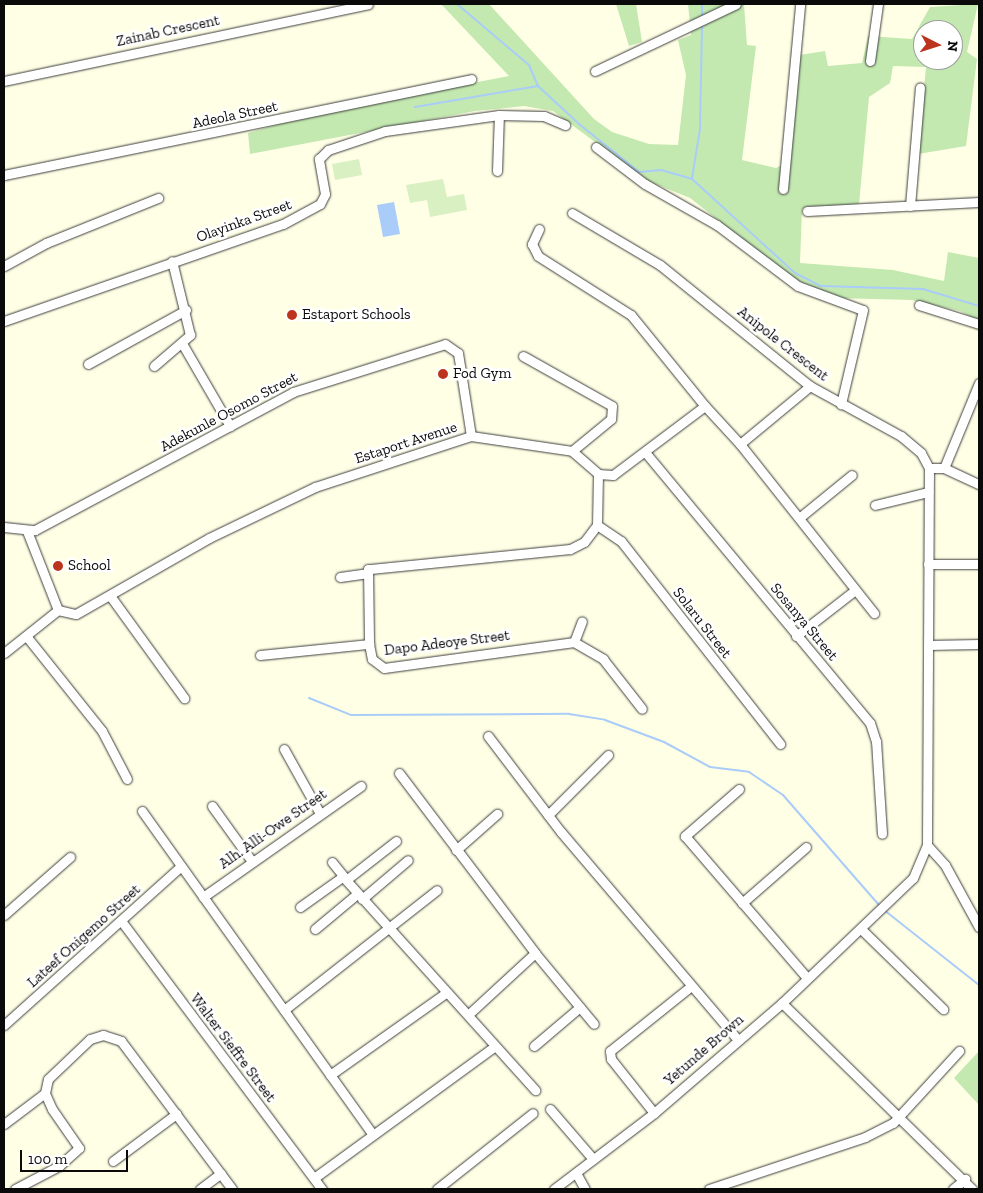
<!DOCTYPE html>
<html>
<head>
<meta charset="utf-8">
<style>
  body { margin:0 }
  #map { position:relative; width:983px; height:1193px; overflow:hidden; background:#ffffe6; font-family:"Zilla Slab",serif }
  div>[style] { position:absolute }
  .green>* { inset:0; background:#c3e9b0 }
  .pitch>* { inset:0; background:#d8f0c2 }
  .water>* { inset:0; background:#a9ccf8 }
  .stream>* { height:2px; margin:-1px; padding:0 1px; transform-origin:1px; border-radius:1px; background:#a9ccf8 }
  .roads { filter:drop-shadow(0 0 1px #3d3d3d) drop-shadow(0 0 1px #3d3d3d) }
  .minor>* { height:9px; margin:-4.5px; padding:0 4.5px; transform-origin:4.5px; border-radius:4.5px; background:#fff }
  .dots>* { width:14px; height:14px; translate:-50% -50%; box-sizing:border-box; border:2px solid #fff; border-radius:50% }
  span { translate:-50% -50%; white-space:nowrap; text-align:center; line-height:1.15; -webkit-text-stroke:5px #fff; paint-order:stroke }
  .street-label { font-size:15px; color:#0a0a0a }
  .poi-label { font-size:15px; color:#0a0a0a }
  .left { translate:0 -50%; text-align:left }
  .frame { position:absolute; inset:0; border:5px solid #0a0a0a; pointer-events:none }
  .north { position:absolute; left:913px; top:20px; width:50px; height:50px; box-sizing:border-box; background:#fff; border:1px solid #9d9d9d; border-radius:50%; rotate:95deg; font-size:14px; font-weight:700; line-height:20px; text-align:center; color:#0a0a0a }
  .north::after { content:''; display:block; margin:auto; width:18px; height:22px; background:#bd341e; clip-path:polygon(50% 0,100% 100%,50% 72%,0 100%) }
  .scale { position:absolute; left:20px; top:1150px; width:108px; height:22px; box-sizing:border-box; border:2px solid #0a0a0a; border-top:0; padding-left:6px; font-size:15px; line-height:18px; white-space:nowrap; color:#0a0a0a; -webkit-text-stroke:4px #fff; paint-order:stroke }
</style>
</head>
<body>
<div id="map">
  <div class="green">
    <div style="clip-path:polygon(evenodd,441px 4px,489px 4px,594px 119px,612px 132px,649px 144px,678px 145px,686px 75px,678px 40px,691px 35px,688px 4px,744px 4px,747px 45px,756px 46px,742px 160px,776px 168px,789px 162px,800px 55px,825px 51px,828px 66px,862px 63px,868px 36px,912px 39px,930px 7px,978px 4px,967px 52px,977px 59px,966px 146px,918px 154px,926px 67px,893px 66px,890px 83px,869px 97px,859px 204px,802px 209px,800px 263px,893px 270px,944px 281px,948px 252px,979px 258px,979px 321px,960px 311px,912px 300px,835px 298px,805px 288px,690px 198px,648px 181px,553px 111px,524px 106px,475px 111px,250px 154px,248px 133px,317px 113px,509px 76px,441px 4px,923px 30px,953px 30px,953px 60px,923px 60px,923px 30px)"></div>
    <div style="clip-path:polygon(616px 4px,636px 4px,642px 42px,629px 46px)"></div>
    <div style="clip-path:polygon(979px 1051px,979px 1105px,954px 1078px)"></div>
  </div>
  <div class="pitch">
    <div style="clip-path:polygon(359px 159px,362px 175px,335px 180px,332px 164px)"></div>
    <div style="clip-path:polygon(443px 179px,447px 197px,464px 194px,467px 210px,430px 217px,427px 200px,410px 203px,406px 185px)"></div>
  </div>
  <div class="water">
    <div style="clip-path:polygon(394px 202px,400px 234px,383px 237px,377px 205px)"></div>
  </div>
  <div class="stream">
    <div style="left:457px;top:4px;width:94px;rotate:40.3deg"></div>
    <div style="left:529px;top:65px;width:23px;rotate:67deg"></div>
    <div style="left:538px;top:86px;width:56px;rotate:42.8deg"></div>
    <div style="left:579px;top:124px;width:77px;rotate:38.7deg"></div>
    <div style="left:639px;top:172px;width:22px;rotate:-5deg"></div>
    <div style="left:661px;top:170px;width:32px;rotate:16deg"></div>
    <div style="left:692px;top:179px;width:139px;rotate:42.4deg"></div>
    <div style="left:795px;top:273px;width:29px;rotate:27deg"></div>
    <div style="left:821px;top:286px;width:102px;rotate:1.7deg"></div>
    <div style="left:923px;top:289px;width:59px;rotate:16.9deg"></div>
    <div style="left:702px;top:4px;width:12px;rotate:90deg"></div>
    <div style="left:415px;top:107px;width:125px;rotate:-9.7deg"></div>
    <div style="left:692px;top:178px;width:50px;rotate:-80.7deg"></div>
    <div style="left:700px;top:129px;width:105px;rotate:-88.9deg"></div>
    <div style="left:309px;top:698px;width:45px;rotate:22deg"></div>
    <div style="left:351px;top:715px;width:218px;rotate:-0.3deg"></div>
    <div style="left:569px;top:714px;width:36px;rotate:9deg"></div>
    <div style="left:605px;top:720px;width:63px;rotate:20.4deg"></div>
    <div style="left:664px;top:742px;width:52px;rotate:28.5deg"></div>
    <div style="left:710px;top:767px;width:39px;rotate:7deg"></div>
    <div style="left:749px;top:772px;width:41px;rotate:34.1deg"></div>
    <div style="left:783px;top:795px;width:146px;rotate:48.9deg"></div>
    <div style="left:884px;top:910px;width:121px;rotate:38.3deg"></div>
  </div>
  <div class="roads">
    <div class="minor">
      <div style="left:870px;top:61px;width:58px;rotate:-82deg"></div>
      <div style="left:595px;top:71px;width:156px;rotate:-25.4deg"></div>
      <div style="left:4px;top:81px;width:372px;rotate:-11.9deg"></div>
      <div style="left:596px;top:147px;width:61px;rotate:37.1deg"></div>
      <div style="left:645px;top:184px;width:83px;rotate:29.7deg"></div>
      <div style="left:717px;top:225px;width:101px;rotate:37deg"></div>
      <div style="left:798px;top:286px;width:69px;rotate:20.3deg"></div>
      <div style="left:863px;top:310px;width:97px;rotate:103.2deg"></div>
      <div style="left:497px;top:171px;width:56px;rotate:-88deg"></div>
      <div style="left:4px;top:175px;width:477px;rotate:-11.6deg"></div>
      <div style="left:783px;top:189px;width:186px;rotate:-84.7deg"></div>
      <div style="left:910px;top:206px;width:119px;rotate:-85.2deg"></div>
      <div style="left:807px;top:211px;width:172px;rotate:-3deg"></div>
      <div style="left:572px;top:213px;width:102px;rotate:30.6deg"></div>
      <div style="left:660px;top:265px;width:193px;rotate:38.9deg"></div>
      <div style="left:810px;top:386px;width:104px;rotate:28.8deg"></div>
      <div style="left:901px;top:436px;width:26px;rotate:40deg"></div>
      <div style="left:921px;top:453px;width:17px;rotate:62deg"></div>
      <div style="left:929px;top:468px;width:15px"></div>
      <div style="left:944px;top:468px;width:38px;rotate:25deg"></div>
      <div style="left:539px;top:229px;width:17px;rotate:115deg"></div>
      <div style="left:532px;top:244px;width:13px;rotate:63deg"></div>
      <div style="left:538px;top:256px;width:110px;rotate:32.4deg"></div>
      <div style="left:631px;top:315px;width:117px;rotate:50.9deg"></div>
      <div style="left:4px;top:266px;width:48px;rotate:-28.7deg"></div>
      <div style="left:46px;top:243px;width:121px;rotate:-21.9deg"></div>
      <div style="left:919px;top:305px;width:63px;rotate:17.6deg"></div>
      <div style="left:4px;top:321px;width:295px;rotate:-19.2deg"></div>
      <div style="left:283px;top:224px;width:42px;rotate:-28.4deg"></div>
      <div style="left:320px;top:204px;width:11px;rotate:-63deg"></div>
      <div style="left:325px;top:194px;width:36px;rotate:-100deg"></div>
      <div style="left:319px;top:159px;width:13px;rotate:-45deg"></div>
      <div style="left:328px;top:150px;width:60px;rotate:-18.4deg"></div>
      <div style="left:385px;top:131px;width:115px;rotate:-8deg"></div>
      <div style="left:499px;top:115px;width:45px;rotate:1.3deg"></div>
      <div style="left:544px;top:116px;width:23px;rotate:23deg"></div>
      <div style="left:183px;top:345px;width:94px;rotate:59.9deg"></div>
      <div style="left:523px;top:356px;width:102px;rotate:29.3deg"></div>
      <div style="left:612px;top:406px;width:13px;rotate:94deg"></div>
      <div style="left:611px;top:419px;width:50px;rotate:140.6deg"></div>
      <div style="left:88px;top:364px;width:112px;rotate:-28.9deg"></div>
      <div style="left:154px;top:366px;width:48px;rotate:-40.7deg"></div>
      <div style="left:190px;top:335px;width:76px;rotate:-103.7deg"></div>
      <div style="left:740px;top:444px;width:216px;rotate:51.6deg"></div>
      <div style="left:645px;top:452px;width:352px;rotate:50.3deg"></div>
      <div style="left:870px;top:723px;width:19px;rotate:72deg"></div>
      <div style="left:876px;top:741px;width:93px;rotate:86.3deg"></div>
      <div style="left:944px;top:468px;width:92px;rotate:-67.6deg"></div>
      <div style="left:598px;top:474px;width:51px;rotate:91.1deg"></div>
      <div style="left:597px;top:525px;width:21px;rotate:127deg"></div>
      <div style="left:584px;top:542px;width:16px;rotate:153deg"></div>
      <div style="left:570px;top:549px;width:203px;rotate:174.3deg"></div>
      <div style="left:368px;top:569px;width:75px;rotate:89.2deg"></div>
      <div style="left:369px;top:644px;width:15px;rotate:79deg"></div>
      <div style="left:372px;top:659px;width:15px;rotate:37deg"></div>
      <div style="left:384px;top:668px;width:192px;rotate:-7.8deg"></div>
      <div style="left:574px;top:642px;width:34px;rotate:30deg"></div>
      <div style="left:603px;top:659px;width:63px;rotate:52deg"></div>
      <div style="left:875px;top:505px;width:55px;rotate:-13.8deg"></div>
      <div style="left:799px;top:518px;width:68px;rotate:-39.1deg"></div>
      <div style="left:597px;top:525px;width:29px;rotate:34deg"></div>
      <div style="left:621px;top:541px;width:258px;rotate:51.9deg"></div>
      <div style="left:4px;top:527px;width:31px;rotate:6deg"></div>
      <div style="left:35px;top:530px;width:293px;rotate:-28.1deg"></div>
      <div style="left:293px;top:392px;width:159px;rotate:-17.5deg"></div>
      <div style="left:445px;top:344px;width:16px;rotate:35deg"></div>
      <div style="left:458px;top:353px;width:84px;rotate:81.1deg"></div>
      <div style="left:27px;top:531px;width:85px;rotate:68.6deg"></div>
      <div style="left:58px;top:610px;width:18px;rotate:13deg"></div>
      <div style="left:76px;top:614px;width:153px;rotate:-29.7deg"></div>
      <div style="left:209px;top:538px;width:118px;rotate:-25.7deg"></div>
      <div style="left:315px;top:487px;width:164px;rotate:-18.1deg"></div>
      <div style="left:471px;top:436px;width:102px;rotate:8.4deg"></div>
      <div style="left:572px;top:451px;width:35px;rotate:41deg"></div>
      <div style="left:598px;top:474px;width:15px;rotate:4deg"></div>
      <div style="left:613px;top:475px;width:115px;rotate:-36.9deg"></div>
      <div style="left:705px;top:406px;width:52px;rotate:47.4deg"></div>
      <div style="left:740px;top:444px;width:91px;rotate:-39.6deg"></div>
      <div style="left:928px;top:564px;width:51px"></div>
      <div style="left:340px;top:577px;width:27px;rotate:-8deg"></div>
      <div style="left:111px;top:597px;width:125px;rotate:54.1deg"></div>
      <div style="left:796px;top:636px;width:75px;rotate:-37.9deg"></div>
      <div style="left:27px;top:637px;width:120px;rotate:51.4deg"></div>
      <div style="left:102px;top:731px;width:54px;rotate:62.5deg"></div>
      <div style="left:574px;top:642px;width:22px;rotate:-69deg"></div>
      <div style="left:928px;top:645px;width:51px;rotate:-1.1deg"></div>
      <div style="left:4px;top:653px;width:69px;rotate:-38.5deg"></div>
      <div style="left:260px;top:655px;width:110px;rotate:-5.8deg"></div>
      <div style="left:488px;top:736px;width:121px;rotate:52.8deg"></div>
      <div style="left:561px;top:832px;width:272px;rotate:49.6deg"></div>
      <div style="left:284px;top:749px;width:72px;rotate:60.9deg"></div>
      <div style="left:399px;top:773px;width:226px;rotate:52.9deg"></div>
      <div style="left:535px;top:953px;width:90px;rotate:137.3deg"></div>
      <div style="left:739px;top:789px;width:72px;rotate:139deg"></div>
      <div style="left:685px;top:836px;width:187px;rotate:49.3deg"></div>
      <div style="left:212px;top:806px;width:67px;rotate:54.2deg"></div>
      <div style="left:142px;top:811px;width:396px;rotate:54.5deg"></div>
      <div style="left:548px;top:815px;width:85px;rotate:-45deg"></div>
      <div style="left:396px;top:841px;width:63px;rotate:142deg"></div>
      <div style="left:346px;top:880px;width:283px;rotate:48deg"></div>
      <div style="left:927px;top:845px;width:27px;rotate:48deg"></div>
      <div style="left:945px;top:865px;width:71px;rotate:61.3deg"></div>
      <div style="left:456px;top:850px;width:55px;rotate:-41.3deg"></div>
      <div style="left:332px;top:862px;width:22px;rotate:51deg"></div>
      <div style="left:203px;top:897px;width:193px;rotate:-35.1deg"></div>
      <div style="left:362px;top:899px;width:60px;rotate:-40.3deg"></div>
      <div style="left:742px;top:903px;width:85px;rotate:-41.2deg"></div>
      <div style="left:300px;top:907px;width:52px;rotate:-35.5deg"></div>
      <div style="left:4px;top:915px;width:88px;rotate:-41.3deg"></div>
      <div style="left:122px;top:922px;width:334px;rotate:53.2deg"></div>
      <div style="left:315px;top:929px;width:55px;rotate:-39.8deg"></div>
      <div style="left:861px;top:929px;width:115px;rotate:44.3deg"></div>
      <div style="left:535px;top:953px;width:92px;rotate:50.3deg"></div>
      <div style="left:782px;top:1003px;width:266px;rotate:44.4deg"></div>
      <div style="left:284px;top:1010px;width:194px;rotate:-38.1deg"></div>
      <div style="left:4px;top:1025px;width:237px;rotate:-41.9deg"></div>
      <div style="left:534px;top:1046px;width:60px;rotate:-40.3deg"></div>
      <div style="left:330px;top:1075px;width:142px;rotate:-35.3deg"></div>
      <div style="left:550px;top:1109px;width:66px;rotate:49.3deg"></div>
      <div style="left:654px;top:1113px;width:69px;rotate:-128.5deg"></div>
      <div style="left:611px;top:1059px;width:8px;rotate:-97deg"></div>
      <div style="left:610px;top:1051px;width:102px;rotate:-38.7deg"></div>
      <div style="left:4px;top:1124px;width:51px;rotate:-37.1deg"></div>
      <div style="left:113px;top:1161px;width:79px;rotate:-36.7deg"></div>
      <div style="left:576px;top:1173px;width:18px;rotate:61deg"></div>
      <div style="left:314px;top:1178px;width:224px;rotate:-36.1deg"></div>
      <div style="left:15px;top:1189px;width:50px;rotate:-27.6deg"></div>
      <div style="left:59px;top:1166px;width:27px;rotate:-42deg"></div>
      <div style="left:79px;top:1148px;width:47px;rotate:-124.7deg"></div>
      <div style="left:52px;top:1109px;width:17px;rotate:-114deg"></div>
      <div style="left:45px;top:1093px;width:14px;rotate:-78deg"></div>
      <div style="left:48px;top:1079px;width:58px;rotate:-43.6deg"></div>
      <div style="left:90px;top:1039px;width:14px;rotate:-17deg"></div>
      <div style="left:103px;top:1035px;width:19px;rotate:18deg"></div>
      <div style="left:121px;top:1041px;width:185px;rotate:53.1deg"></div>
      <div style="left:200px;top:1189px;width:26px;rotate:-37deg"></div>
      <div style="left:437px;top:1189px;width:122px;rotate:-38.4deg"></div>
      <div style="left:554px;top:1189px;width:126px;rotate:-37.2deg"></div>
      <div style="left:654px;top:1113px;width:169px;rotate:-40.7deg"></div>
      <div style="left:782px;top:1003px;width:181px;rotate:-43.7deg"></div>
      <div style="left:913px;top:878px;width:36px;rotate:-67deg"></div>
      <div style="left:927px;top:845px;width:377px;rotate:-89.7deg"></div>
      <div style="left:709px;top:1189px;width:164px;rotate:-18.4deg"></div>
      <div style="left:865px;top:1137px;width:31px;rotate:-27deg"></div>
      <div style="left:893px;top:1123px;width:98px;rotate:-47.5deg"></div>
      <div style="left:953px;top:1189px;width:16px;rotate:-40deg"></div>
    </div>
  </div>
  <div class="dots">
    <div style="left:292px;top:315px;background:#bd341e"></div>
    <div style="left:443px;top:374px;background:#bd341e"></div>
    <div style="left:58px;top:566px;background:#bd341e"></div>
  </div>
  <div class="street-label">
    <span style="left:168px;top:31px;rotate:-12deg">Zainab Crescent</span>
    <span style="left:235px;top:115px;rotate:-12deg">Adeola Street</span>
    <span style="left:244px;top:221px;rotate:-20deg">Olayinka Street</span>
    <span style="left:783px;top:344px;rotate:38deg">Anipole Crescent</span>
    <span style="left:229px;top:412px;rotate:-28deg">Adekunle Osomo Street</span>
    <span style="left:406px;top:443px;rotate:-18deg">Estaport Avenue</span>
    <span style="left:804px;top:622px;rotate:50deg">Sosanya Street</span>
    <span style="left:702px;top:623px;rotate:52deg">Solaru Street</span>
    <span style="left:447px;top:643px;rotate:-7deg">Dapo Adeoye Street</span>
    <span style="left:273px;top:829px;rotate:-35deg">Alh. Alli-Owe Street</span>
    <span style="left:84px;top:936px;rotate:-42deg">Lateef Onigemo Street</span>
    <span style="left:233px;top:1048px;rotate:53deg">Walter Sieffre Street</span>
    <span style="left:704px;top:1050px;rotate:-41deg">Yetunde Brown</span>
  </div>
  <div class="poi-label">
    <span class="left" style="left:302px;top:315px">Estaport Schools</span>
    <span class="left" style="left:453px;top:374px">Fod Gym</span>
    <span class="left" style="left:68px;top:566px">School</span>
  </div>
  <div class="frame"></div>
  <div class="north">N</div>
  <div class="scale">100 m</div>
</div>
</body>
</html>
